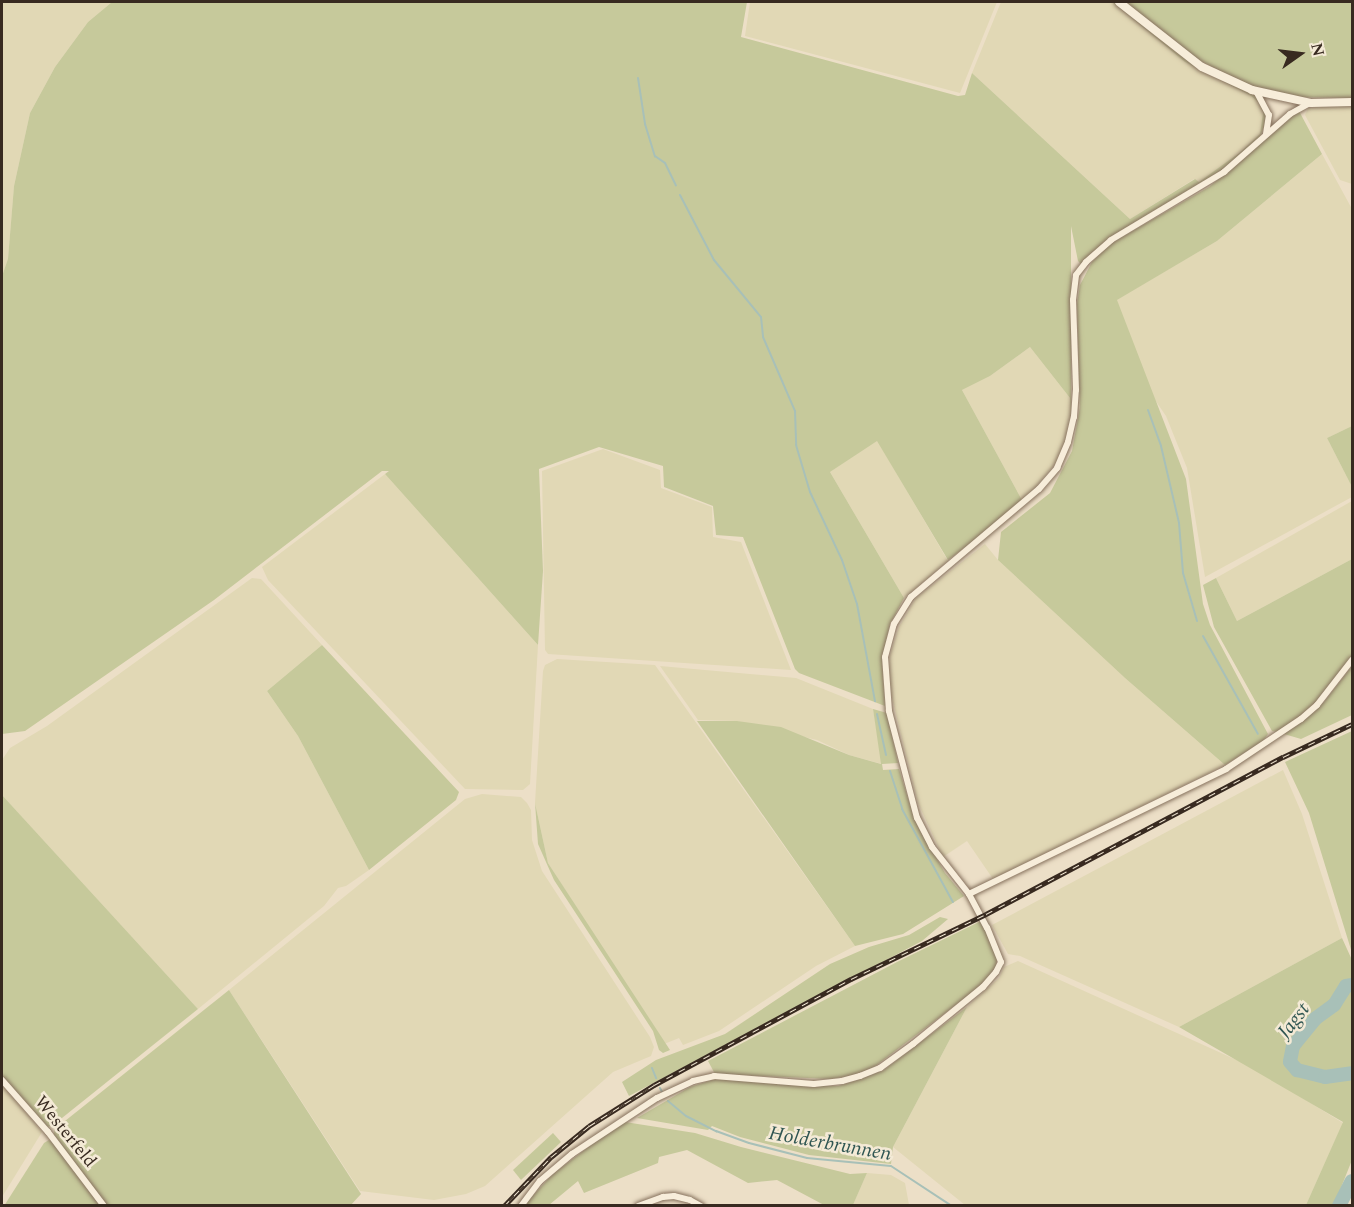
<!DOCTYPE html>
<html>
<head>
<meta charset="utf-8">
<style>
  body { margin:0 }
  #map { position:relative; width:1354px; height:1207px; overflow:hidden; background:#ecdfc7; font-family:Spectral,serif }
  div>[style] { position:absolute }
  .farmland>* { inset:0; background:#e1d8b5 }
  .green>* { inset:0; background:#c6c99b }
  .stream>* { height:2px; margin:-1px; padding:0 1px; transform-origin:1px; border-radius:1px; background:#a8c0b8 }
  .river>* { height:14px; margin:-7px; padding:0 7px; transform-origin:7px; border-radius:7px; background:#a8c0b8 }
  .roads { filter:drop-shadow(0 0 2px #86715d) drop-shadow(0 0 2px #86715d) }
  .street>* { height:6px; margin:-3px; padding:0 3px; transform-origin:3px; border-radius:3px; background:#f7edda }
  .secondary>* { height:8px; margin:-4px; padding:0 4px; transform-origin:4px; border-radius:4px; background:#f7edda }
  .rail>* { height:4.5px; margin-top:-2.25px; transform-origin:0; background:repeating-linear-gradient(90deg,#f4ead6 0 7px,#382a20 0 14px); box-sizing:border-box; border-block:2px solid #382a20 }
  span { translate:-50% -50%; white-space:nowrap; text-align:center; line-height:1.15; -webkit-text-stroke:5px #f4ead6; paint-order:stroke }
  .street-label { font-size:18px; color:#382a20 }
  .water-label { font-size:20px; color:#305652; font-style:italic }
  .frame { position:absolute; inset:0; border:3px solid #382a20; pointer-events:none }
  .north { position:absolute; left:1270px; top:24px; width:60px; height:60px; -webkit-text-stroke:4px #f4ead6; paint-order:stroke; rotate:76deg; font-size:16px; font-weight:700; line-height:24px; text-align:center; color:#382a20 }
  .north::after { content:''; display:block; margin:auto; width:21px; height:27px; background:#382a20; clip-path:polygon(50% 0,100% 100%,50% 72%,0 100%) }
</style>
</head>
<body>
<div id="map">
  <div class="farmland">
    <div style="clip-path:polygon(2px 2px,112px 2px,88px 22px,55px 67px,30px 113px,14px 186px,8px 260px,2px 276px)"></div>
    <div style="clip-path:polygon(750px 2px,997px 2px,960px 93px,745px 36px)"></div>
    <div style="clip-path:polygon(1001px 2px,1112px 2px,1185px 62px,1251px 96px,1259px 103px,1263px 113px,1260px 135px,1216px 171px,1198px 182px,1194px 179px,1130px 219px,972px 73px)"></div>
    <div style="clip-path:polygon(1331px 106px,1352px 106px,1352px 184px,1340px 180px,1305px 115px,1308px 108px)"></div>
    <div style="clip-path:polygon(1322px 154px,1352px 209px,1352px 426px,1327px 438px,1352px 487px,1352px 497px,1205px 577px,1187px 468px,1166px 416px,1153px 397px,1116px 300px,1217px 241px)"></div>
    <div style="clip-path:polygon(1030px 347px,1070px 398px,1071px 417px,1063px 450px,1055px 464px,1023px 502px,962px 390px,990px 376px)"></div>
    <div style="clip-path:polygon(877px 440px,948px 561px,904px 598px,830px 472px)"></div>
    <div style="clip-path:polygon(603px 449px,660px 470px,661px 488px,712px 507px,713px 537px,741px 542px,791px 670px,548px 654px,545px 650px,542px 471px)"></div>
    <div style="clip-path:polygon(385px 474px,538px 645px,530px 784px,523px 790px,465px 789px,268px 580px,262px 567px)"></div>
    <div style="clip-path:polygon(1352px 501px,1352px 559px,1237px 621px,1216px 578px)"></div>
    <div style="clip-path:polygon(985px 544px,998px 560px,1125px 678px,1225px 765px,993px 879px,967px 841px,943px 857px,918px 803px,890px 690px,890px 655px,899px 627px,916px 598px)"></div>
    <div style="clip-path:polygon(252px 578px,261px 579px,322px 645px,267px 691px,298px 736px,369px 870px,346px 886px,338px 888px,324px 906px,198px 1009px,2px 795px,2px 760px,10px 748px,47px 726px)"></div>
    <div style="clip-path:polygon(557px 659px,655px 665px,855px 946px,816px 966px,719px 1031px,683px 1045px,679px 1038px,664px 1044px,548px 863px,535px 803px,543px 671px,545px 665px)"></div>
    <div style="clip-path:polygon(660px 666px,796px 678px,873px 709px,882px 764px,849px 755px,817px 740px,737px 721px,698px 720px)"></div>
    <div style="clip-path:polygon(1283px 770px,1302px 814px,1342px 938px,1179px 1027px,1020px 956px,1008px 954px,992px 925px)"></div>
    <div style="clip-path:polygon(482px 794px,521px 797px,527px 803px,531px 810px,532px 840px,542px 871px,650px 1037px,654px 1047px,651px 1056px,613px 1072px,485px 1186px,466px 1194px,434px 1200px,360px 1191px,229px 990px,465px 799px)"></div>
    <div style="clip-path:polygon(1018px 961px,1252px 1067px,1343px 1123px,1306px 1205px,965px 1205px,893px 1147px,967px 1007px,999px 978px,1004px 967px)"></div>
    <div style="clip-path:polygon(2px 1084px,42px 1132px,2px 1197px)"></div>
    <div style="clip-path:polygon(867px 1173px,891px 1175px,905px 1183px,909px 1205px,853px 1205px)"></div>
  </div>
  <div class="green">
    <div style="clip-path:polygon(112px 2px,747px 2px,741px 37px,958px 96px,965px 95px,972px 73px,1130px 219px,1195px 179px,1199px 182px,1239px 153px,1260px 134px,1263px 113px,1259px 103px,1251px 96px,1185px 62px,1112px 2px,1116px 2px,1192px 63px,1260px 98px,1267px 119px,1260px 137px,1227px 167px,1139px 220px,1081px 264px,1078px 261px,1071px 226px,1071px 417px,1070px 398px,1030px 347px,990px 376px,962px 390px,1023px 502px,989px 529px,948px 560px,877px 441px,830px 472px,904px 598px,890px 624px,882px 659px,885px 706px,799px 673px,795px 669px,743px 537px,716px 535px,713px 506px,664px 487px,663px 466px,599px 447px,539px 469px,543px 571px,538px 645px,385px 474px,389px 471px,382px 471px,214px 600px,25px 731px,2px 734px,2px 276px,8px 259px,14px 186px,30px 113px,55px 67px,88px 22px)"></div>
    <div style="clip-path:polygon(1125px 2px,1352px 2px,1352px 98px,1293px 97px,1239px 82px,1194px 57px)"></div>
    <div style="clip-path:polygon(1299px 111px,1322px 154px,1217px 241px,1117px 300px,1186px 479px,1203px 604px,1210px 625px,1268px 734px,1263px 741px,1225px 765px,1125px 678px,998px 560px,1001px 532px,1050px 493px,1072px 451px,1080px 407px,1077px 304px,1080px 285px,1092px 262px,1110px 244px,1209px 187px)"></div>
    <div style="clip-path:polygon(1352px 426px,1352px 487px,1327px 438px)"></div>
    <div style="clip-path:polygon(1352px 559px,1352px 656px,1322px 696px,1300px 717px,1277px 732px,1272px 731px,1214px 627px,1203px 585px,1216px 578px,1237px 621px)"></div>
    <div style="clip-path:polygon(322px 645px,459px 792px,456px 800px,369px 870px,298px 736px,267px 691px)"></div>
    <div style="clip-path:polygon(1352px 666px,1352px 715px,1301px 739px,1284px 734px,1324px 702px)"></div>
    <div style="clip-path:polygon(873px 709px,887px 713px,898px 763px,882px 764px,883px 770px,899px 769px,915px 821px,945px 873px,964px 896px,903px 934px,855px 946px,697px 721px,737px 721px,781px 727px,849px 755px,881px 764px)"></div>
    <div style="clip-path:polygon(1352px 731px,1352px 953px,1309px 813px,1285px 762px)"></div>
    <div style="clip-path:polygon(2px 795px,198px 1009px,52px 1126px,46px 1127px,2px 1076px)"></div>
    <div style="clip-path:polygon(535px 803px,548px 863px,670px 1050px,663px 1053px,659px 1050px,653px 1031px,554px 880px,538px 844px)"></div>
    <div style="clip-path:polygon(940px 917px,948px 919px,922px 941px,629px 1096px,622px 1082px,656px 1060px,725px 1034px,830px 964px,869px 947px,909px 935px)"></div>
    <div style="clip-path:polygon(981px 921px,997px 958px,995px 971px,974px 991px,874px 1067px,855px 1075px,830px 1079px,715px 1074px,708px 1061px,897px 962px)"></div>
    <div style="clip-path:polygon(1342px 938px,1352px 960px,1352px 1160px,1334px 1205px,1306px 1205px,1343px 1122px,1179px 1027px)"></div>
    <div style="clip-path:polygon(229px 990px,361px 1194px,350px 1206px,107px 1205px,53px 1137px,55px 1129px)"></div>
    <div style="clip-path:polygon(967px 1007px,893px 1147px,891px 1164px,809px 1155px,740px 1137px,712px 1126px,708px 1130px,637px 1118px,690px 1087px,715px 1079px,815px 1086px,838px 1086px,861px 1079px,884px 1070px)"></div>
    <div style="clip-path:polygon(625px 1122px,695px 1133px,741px 1147px,850px 1174px,867px 1173px,853px 1205px,824px 1205px,777px 1180px,748px 1183px,687px 1150px,659px 1157px,658px 1163px,584px 1193px,578px 1181px,549px 1205px,530px 1205px,526px 1203px,553px 1174px,607px 1133px)"></div>
    <div style="clip-path:polygon(553px 1133px,561px 1142px,521px 1180px,513px 1170px)"></div>
    <div style="clip-path:polygon(49px 1140px,53px 1143px,101px 1206px,4px 1206px,44px 1143px)"></div>
  </div>
  <div class="stream">
    <div style="left:638px;top:78px;width:47px;rotate:81.3deg"></div>
    <div style="left:645px;top:124px;width:34px;rotate:73deg"></div>
    <div style="left:655px;top:156px;width:12px;rotate:35deg"></div>
    <div style="left:665px;top:163px;width:25px;rotate:64deg"></div>
    <div style="left:680px;top:195px;width:73px;rotate:62.4deg"></div>
    <div style="left:714px;top:260px;width:74px;rotate:50.5deg"></div>
    <div style="left:761px;top:317px;width:20px;rotate:84deg"></div>
    <div style="left:763px;top:337px;width:81px;rotate:66.6deg"></div>
    <div style="left:795px;top:411px;width:34px;rotate:88deg"></div>
    <div style="left:796px;top:445px;width:49px;rotate:73.4deg"></div>
    <div style="left:810px;top:492px;width:75px;rotate:64.8deg"></div>
    <div style="left:842px;top:560px;width:46px;rotate:71.2deg"></div>
    <div style="left:857px;top:604px;width:99px;rotate:79.5deg"></div>
    <div style="left:1148px;top:410px;width:38px;rotate:70deg"></div>
    <div style="left:1161px;top:446px;width:79px;rotate:76.8deg"></div>
    <div style="left:1179px;top:523px;width:50px;rotate:85.4deg"></div>
    <div style="left:1183px;top:573px;width:50px;rotate:73.7deg"></div>
    <div style="left:1203px;top:636px;width:112px;rotate:60.7deg"></div>
    <div style="left:877px;top:714px;width:42px;rotate:77.6deg"></div>
    <div style="left:890px;top:771px;width:40px;rotate:72deg"></div>
    <div style="left:902px;top:809px;width:106px;rotate:61.3deg"></div>
    <div style="left:652px;top:1068px;width:11px;rotate:68deg"></div>
    <div style="left:660px;top:1088px;width:4px;rotate:63deg"></div>
    <div style="left:668px;top:1101px;width:23px;rotate:40deg"></div>
    <div style="left:686px;top:1116px;width:34px;rotate:27deg"></div>
    <div style="left:716px;top:1131px;width:35px;rotate:20deg"></div>
    <div style="left:749px;top:1143px;width:60px;rotate:14.5deg"></div>
    <div style="left:807px;top:1158px;width:84px;rotate:5.4deg"></div>
    <div style="left:891px;top:1166px;width:73px;rotate:33.3deg"></div>
  </div>
  <div class="river">
    <div style="left:1352px;top:985px;width:6px;rotate:171deg"></div>
    <div style="left:1346px;top:986px;width:22px;rotate:122deg"></div>
    <div style="left:1334px;top:1005px;width:24px;rotate:144deg"></div>
    <div style="left:1315px;top:1019px;width:35px;rotate:129deg"></div>
    <div style="left:1293px;top:1046px;width:16px;rotate:101deg"></div>
    <div style="left:1290px;top:1062px;width:11px;rotate:49deg"></div>
    <div style="left:1297px;top:1070px;width:29px;rotate:14deg"></div>
    <div style="left:1325px;top:1077px;width:27px;rotate:-8deg"></div>
    <div style="left:1339px;top:1206px;width:28px;rotate:-63deg"></div>
  </div>
  <div class="roads">
    <div class="street">
      <div style="left:1256px;top:91px;width:27px;rotate:62deg"></div>
      <div style="left:1269px;top:115px;width:19px;rotate:99deg"></div>
      <div style="left:969px;top:894px;width:286px;rotate:-25.9deg"></div>
      <div style="left:1226px;top:769px;width:90px;rotate:-33.7deg"></div>
      <div style="left:1301px;top:719px;width:21px;rotate:-41deg"></div>
      <div style="left:1317px;top:705px;width:57px;rotate:-52.1deg"></div>
      <div style="left:2px;top:1080px;width:69px;rotate:48.5deg"></div>
      <div style="left:48px;top:1132px;width:93px;rotate:52.9deg"></div>
      <div style="left:521px;top:1206px;width:31px;rotate:-53deg"></div>
      <div style="left:540px;top:1181px;width:42px;rotate:-40.2deg"></div>
      <div style="left:572px;top:1154px;width:102px;rotate:-33.4deg"></div>
      <div style="left:657px;top:1098px;width:40px;rotate:-25deg"></div>
      <div style="left:693px;top:1081px;width:22px;rotate:-13deg"></div>
      <div style="left:714px;top:1076px;width:100px;rotate:4.6deg"></div>
      <div style="left:814px;top:1084px;width:28px;rotate:-6deg"></div>
      <div style="left:842px;top:1081px;width:19px;rotate:-16deg"></div>
      <div style="left:860px;top:1076px;width:22px;rotate:-22deg"></div>
      <div style="left:880px;top:1068px;width:41px;rotate:-36deg"></div>
      <div style="left:913px;top:1044px;width:90px;rotate:-39.2deg"></div>
      <div style="left:983px;top:987px;width:20px;rotate:-49deg"></div>
      <div style="left:996px;top:972px;width:11px;rotate:-63deg"></div>
      <div style="left:1001px;top:962px;width:37px;rotate:-112deg"></div>
      <div style="left:987px;top:928px;width:38px;rotate:-118deg"></div>
      <div style="left:969px;top:894px;width:60px;rotate:-128.2deg"></div>
      <div style="left:932px;top:847px;width:33px;rotate:-117deg"></div>
      <div style="left:917px;top:818px;width:111px;rotate:-104.7deg"></div>
      <div style="left:889px;top:711px;width:54px;rotate:-94.2deg"></div>
      <div style="left:885px;top:657px;width:34px;rotate:-75deg"></div>
      <div style="left:894px;top:624px;width:32px;rotate:-58deg"></div>
      <div style="left:911px;top:597px;width:167px;rotate:-40.2deg"></div>
      <div style="left:1039px;top:489px;width:28px;rotate:-49deg"></div>
      <div style="left:1057px;top:468px;width:28px;rotate:-67deg"></div>
      <div style="left:1068px;top:442px;width:26px;rotate:-77deg"></div>
      <div style="left:1074px;top:417px;width:27px;rotate:-86deg"></div>
      <div style="left:1076px;top:390px;width:90px;rotate:-91.9deg"></div>
      <div style="left:1073px;top:300px;width:25px;rotate:-83deg"></div>
      <div style="left:1076px;top:275px;width:16px;rotate:-52deg"></div>
      <div style="left:1086px;top:262px;width:33px;rotate:-41deg"></div>
      <div style="left:1111px;top:240px;width:132px;rotate:-31deg"></div>
      <div style="left:1224px;top:172px;width:88px;rotate:-41.3deg"></div>
      <div style="left:1290px;top:114px;width:23px;rotate:-29deg"></div>
      <div style="left:638px;top:1206px;width:27px;rotate:-20deg"></div>
      <div style="left:663px;top:1197px;width:11px;rotate:-5deg"></div>
      <div style="left:674px;top:1196px;width:16px;rotate:14deg"></div>
      <div style="left:690px;top:1200px;width:13px;rotate:29deg"></div>
    </div>
    <div class="secondary">
      <div style="left:1119px;top:2px;width:105px;rotate:38.1deg"></div>
      <div style="left:1202px;top:67px;width:55px;rotate:24.7deg"></div>
      <div style="left:1252px;top:90px;width:60px;rotate:12.4deg"></div>
      <div style="left:1311px;top:103px;width:41px;rotate:-1.4deg"></div>
    </div>
  </div>
  <div class="rail">
    <div style="left:504px;top:1206px;width:68px;rotate:-46.2deg"></div>
    <div style="left:551px;top:1157px;width:49px;rotate:-39.2deg"></div>
    <div style="left:589px;top:1126px;width:77px;rotate:-32.2deg"></div>
    <div style="left:654px;top:1085px;width:224px;rotate:-28.3deg"></div>
    <div style="left:851px;top:979px;width:150px;rotate:-25.7deg"></div>
    <div style="left:986px;top:914px;width:336px;rotate:-27.9deg"></div>
    <div style="left:1283px;top:757px;width:76px;rotate:-25.6deg"></div>
  </div>
  <div class="street-label">
    <span style="left:65px;top:1132px;rotate:51deg">Westerfeld</span>
  </div>
  <div class="water-label">
    <span style="left:1294px;top:1021px;rotate:-52deg">Jagst</span>
    <span style="left:830px;top:1144px;rotate:10deg">Holderbrunnen</span>
  </div>
  <div class="frame"></div>
  <div class="north">N</div>
</div>
</body>
</html>
